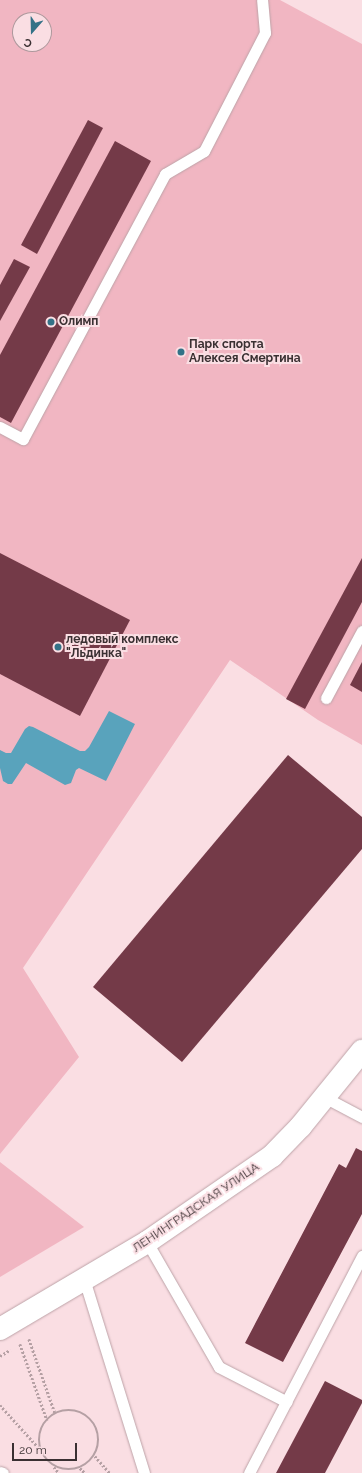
<!DOCTYPE html>
<html>
<head>
<meta charset="utf-8">
<style>
  body { margin:0 }
  #map { position:relative; width:362px; height:1473px; overflow:hidden; background:#fadee3; font-family:Raleway,sans-serif }
  div>[style] { position:absolute }
  .green>* { inset:0; background:#f1b6c2 }
  .water>* { inset:0; background:#59a3bc }
  .building>* { inset:0; background:#743a48 }
  .path>* { height:2.5px; margin-top:-1.25px; transform-origin:0; background:repeating-linear-gradient(90deg,#b5a0a4 0 2px,transparent 0 4px) }
  .path>.ring { margin:-1.25px; padding:0; box-sizing:content-box; background:none; border:2.5px solid #b5a0a4; border-radius:50% }
  .roads { filter:drop-shadow(0 0 1px #bda3a8) drop-shadow(0 0 1px #bda3a8) }
  .lane>* { height:11px; margin:-5.5px; padding:0 5.5px; transform-origin:5.5px; border-radius:5.5px; background:#fff }
  .street>* { height:22px; margin:-11px; padding:0 11px; transform-origin:11px; border-radius:11px; background:#fff }
  .dots>* { width:11px; height:11px; translate:-50% -50%; box-sizing:border-box; border:2px solid #fadee3; border-radius:50% }
  span { translate:-50% -50%; white-space:nowrap; text-align:center; line-height:1.15; -webkit-text-stroke:4px #fadee3; paint-order:stroke }
  .poi-label { font-size:12px; color:#3a3032; font-weight:700 }
  .left { translate:0 -50%; text-align:left }
  .street-label { font-size:12px; color:#3a3032 }
  .north { position:absolute; left:12px; top:12px; width:40px; height:40px; box-sizing:border-box; background:#fadee3; border:1px solid #ad989c; border-radius:50%; rotate:200deg; font-size:11px; font-weight:700; line-height:16px; text-align:center; color:#3a3032 }
  .north::after { content:''; display:block; margin:auto; width:14px; height:18px; background:#337287; clip-path:polygon(50% 0,100% 100%,50% 72%,0 100%) }
  .scale { position:absolute; left:12px; top:1443px; width:65px; height:18px; box-sizing:border-box; border:2px solid #3a3032; border-top:0; padding-left:5px; font-size:12px; line-height:14px; white-space:nowrap; color:#3a3032; -webkit-text-stroke:3px #fadee3; paint-order:stroke }
</style>
</head>
<body>
<div id="map">
  <div class="green">
    <div style="clip-path:polygon(evenodd,0 0,280px 0,362px 44px,362px 745px,318px 720px,230px 660px,23px 968px,79px 1057px,0 1154px,0 0,20px 20px,44px 20px,44px 44px,20px 44px,20px 20px)"></div>
    <div style="clip-path:polygon(0 1162px,84px 1227px,0 1277px)"></div>
  </div>
  <div class="water">
    <div style="clip-path:polygon(109px 711px,135px 724px,106px 781px,79px 768px,76px 770px,71px 783px,65px 785px,26px 763px,12px 784px,8px 784px,3px 781px,0 768px,0 750px,6px 753px,11px 753px,25px 729px,29px 726px,33px 727px,80px 751px,85px 751px,89px 747px)"></div>
  </div>
  <div class="building">
    <div style="clip-path:polygon(88px 120px,103px 128px,37px 254px,21px 245px)"></div>
    <div style="clip-path:polygon(115px 141px,151px 161px,11px 423px,0 417px,0 355px)"></div>
    <div style="clip-path:polygon(14px 259px,30px 267px,0 321px,0 285px)"></div>
    <div style="clip-path:polygon(0 553px,130px 620px,80px 716px,0 674px)"></div>
    <div style="clip-path:polygon(362px 558px,362px 602px,305px 709px,286px 699px)"></div>
    <div style="clip-path:polygon(362px 662px,362px 692px,350px 685px)"></div>
    <div style="clip-path:polygon(288px 755px,362px 817px,362px 849px,182px 1062px,93px 987px)"></div>
    <div style="clip-path:polygon(356px 1148px,362px 1151px,362px 1214px,283px 1362px,245px 1343px,339px 1164px,346px 1168px)"></div>
    <div style="clip-path:polygon(325px 1381px,362px 1400px,362px 1403px,325px 1473px,276px 1473px)"></div>
  </div>
  <div class="path">
    <div style="left:29px;top:1339px;width:78px;rotate:70.6deg"></div>
    <div style="left:20px;top:1344px;width:81px;rotate:70.4deg"></div>
    <div style="left:0;top:1356px;width:12px;rotate:-31deg"></div>
    <div style="left:0;top:1405px;width:58px;rotate:47.8deg"></div>
    <div class="ring" style="left:39px;top:1410px;width:57.5px;height:57.5px"></div>
    <div style="left:95px;top:1456px;width:23px;rotate:49deg"></div>
    <div style="left:54px;top:1467px;width:8px;rotate:50deg"></div>
    <div style="left:80px;top:1468px;width:7px;rotate:45deg"></div>
  </div>
  <div class="roads">
    <div class="lane">
      <div style="left:0;top:427px;width:26px;rotate:28deg"></div>
      <div style="left:23px;top:439px;width:301px;rotate:-61.8deg"></div>
      <div style="left:165px;top:174px;width:45px;rotate:-30.5deg"></div>
      <div style="left:204px;top:151px;width:133px;rotate:-62.7deg"></div>
      <div style="left:265px;top:33px;width:33px;rotate:-95deg"></div>
      <div style="left:326px;top:698px;width:76px;rotate:-61.8deg"></div>
      <div style="left:324px;top:1097px;width:43px;rotate:27.8deg"></div>
      <div style="left:147px;top:1242px;width:144px;rotate:60.1deg"></div>
      <div style="left:219px;top:1367px;width:76px;rotate:27.2deg"></div>
      <div style="left:84px;top:1279px;width:203px;rotate:72.8deg"></div>
      <div style="left:0;top:1472px;width:3px;rotate:18deg"></div>
      <div style="left:249px;top:1473px;width:245px;rotate:-62.5deg"></div>
    </div>
    <div class="street">
      <div style="left:0;top:1329px;width:171px;rotate:-30.6deg"></div>
      <div style="left:147px;top:1242px;width:152px;rotate:-34.5deg"></div>
      <div style="left:272px;top:1156px;width:42px;rotate:-46deg"></div>
      <div style="left:301px;top:1126px;width:97px;rotate:-50.9deg"></div>
    </div>
  </div>
  <div class="dots">
    <div style="left:51px;top:322px;background:#337287"></div>
    <div style="left:181px;top:352px;background:#337287"></div>
    <div style="left:58px;top:647px;background:#337287"></div>
  </div>
  <div class="poi-label">
    <span class="left" style="left:59px;top:322px">Олимп</span>
    <span class="left" style="left:189px;top:352px">Парк спорта<br>Алексея Смертина</span>
    <span class="left" style="left:66px;top:647px">ледовый комплекс<br>"Льдинка"</span>
  </div>
  <div class="street-label">
    <span style="left:196px;top:1208px;rotate:-34deg">ЛЕНИНГРАДСКАЯ УЛИЦА</span>
  </div>
  <div class="north">С</div>
  <div class="scale">20 m</div>
</div>
</body>
</html>
